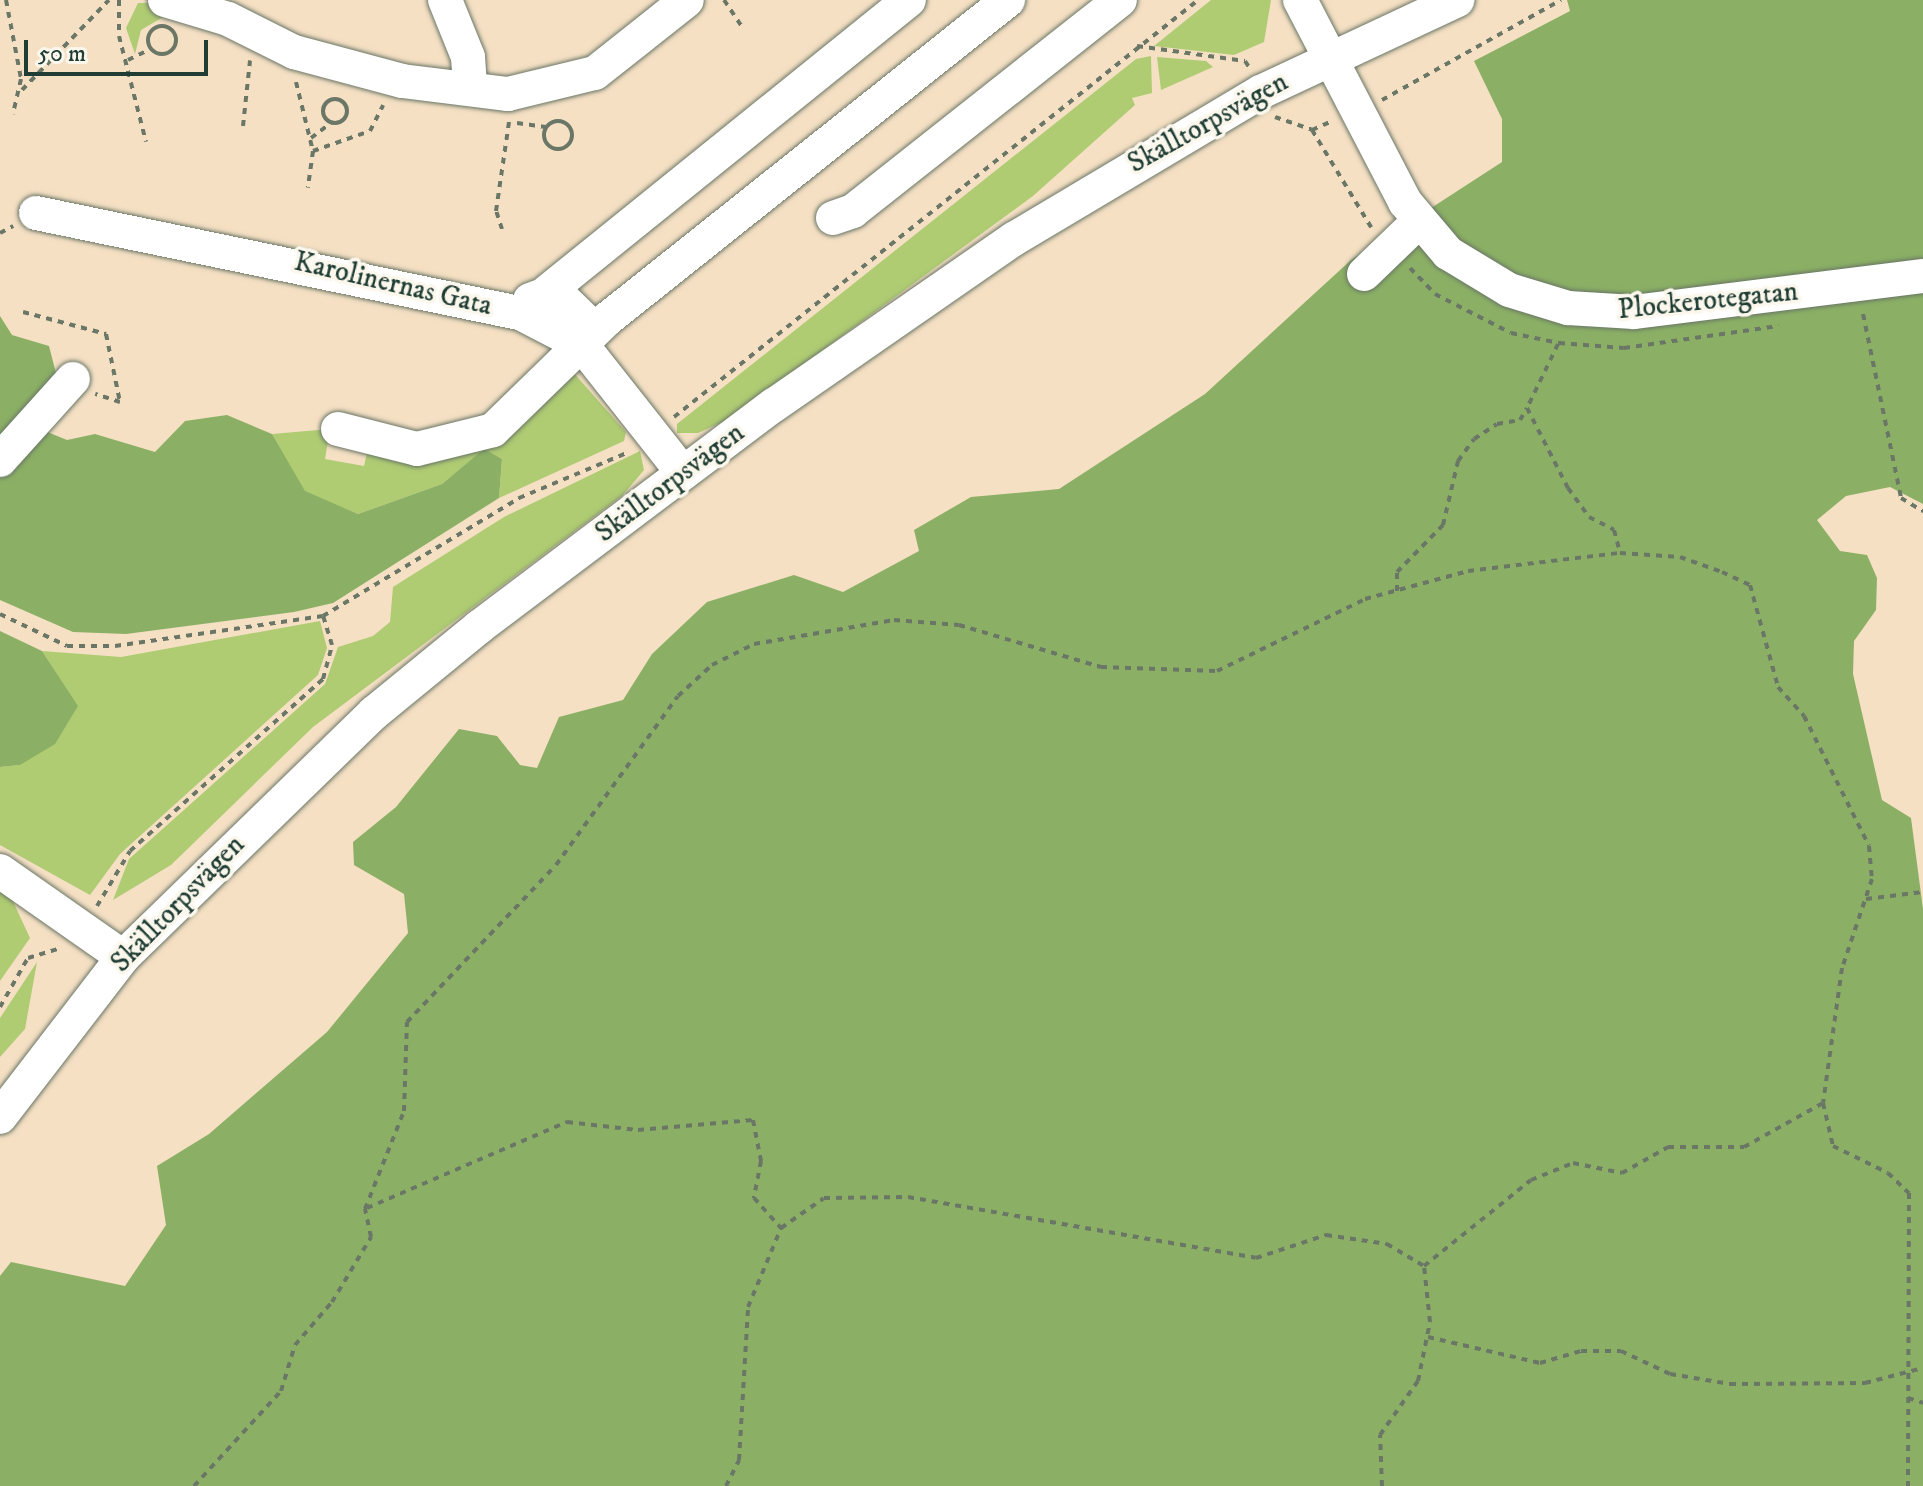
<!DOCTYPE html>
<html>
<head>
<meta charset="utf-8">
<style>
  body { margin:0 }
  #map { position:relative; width:1923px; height:1486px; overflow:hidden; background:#f5e0c4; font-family:"IM FELL DW Pica",serif }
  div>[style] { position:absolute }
  .green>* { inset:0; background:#afcc73 }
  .forest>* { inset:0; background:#8bb065 }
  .path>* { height:4px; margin-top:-2px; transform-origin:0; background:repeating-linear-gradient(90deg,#6a7666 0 6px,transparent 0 12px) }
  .path>.ring { margin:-2px; padding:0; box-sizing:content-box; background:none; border:4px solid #6a7666; border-radius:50% }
  .roads { filter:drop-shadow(0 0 2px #6a7666) drop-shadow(0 0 2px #6a7666) }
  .minor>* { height:34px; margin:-17px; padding:0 17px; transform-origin:17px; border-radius:17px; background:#fff }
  span { translate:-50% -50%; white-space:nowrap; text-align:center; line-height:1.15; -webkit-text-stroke:7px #fbf7ec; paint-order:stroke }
  .street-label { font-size:28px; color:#1f3d34 }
  .scale { position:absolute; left:24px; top:40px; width:184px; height:36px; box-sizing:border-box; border:4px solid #1f3d34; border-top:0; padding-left:10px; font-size:24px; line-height:28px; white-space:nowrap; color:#1f3d34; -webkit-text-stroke:6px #fbf7ec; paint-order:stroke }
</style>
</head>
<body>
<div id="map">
  <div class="green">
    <div style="clip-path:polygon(1211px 0,1271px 0,1264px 42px,1234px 55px,1154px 46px)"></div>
    <div style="clip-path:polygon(138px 3px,153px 3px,165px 16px,141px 30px,135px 54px,126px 28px)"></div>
    <div style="clip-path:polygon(1151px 56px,1152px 93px,1132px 98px,1135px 105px,1033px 196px,727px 420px,698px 433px,677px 433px,677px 424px,1136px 59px)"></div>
    <div style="clip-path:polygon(1157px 57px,1206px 61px,1213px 67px,1161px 90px)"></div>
    <div style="clip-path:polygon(572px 371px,626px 432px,624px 441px,499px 498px,502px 459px,484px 450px,442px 484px,358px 514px,304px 492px,272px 434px,330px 429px,325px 459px,364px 466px,368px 448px,427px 458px)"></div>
    <div style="clip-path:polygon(640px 451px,644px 470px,623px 495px,313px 727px,171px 865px,113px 900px,129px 859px,325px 684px,338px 647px,373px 636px,390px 622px,393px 587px,504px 517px)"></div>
    <div style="clip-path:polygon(320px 621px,327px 648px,318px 675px,120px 854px,90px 895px,0 845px,0 767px,20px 765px,77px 706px,42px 651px,121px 657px)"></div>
    <div style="clip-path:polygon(0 890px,10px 895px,30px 938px,0 981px)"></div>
    <div style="clip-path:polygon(37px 962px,25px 1029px,0 1057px,0 1018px)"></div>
  </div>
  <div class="forest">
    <div style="clip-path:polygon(1567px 0,1923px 0,1923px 504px,1890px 487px,1846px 496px,1817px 520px,1840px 551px,1867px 555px,1877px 578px,1876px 610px,1854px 641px,1853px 674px,1882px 800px,1911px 818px,1923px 909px,1923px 1486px,0 1486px,0 1276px,11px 1262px,125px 1286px,166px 1225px,157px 1166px,209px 1134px,327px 1032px,408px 933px,404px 894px,354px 865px,353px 842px,396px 807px,459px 729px,497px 736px,520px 765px,537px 768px,559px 717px,623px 700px,652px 654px,707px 602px,794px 575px,843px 592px,919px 551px,914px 530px,971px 497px,1059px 489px,1205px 394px,1351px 260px,1502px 162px,1502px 119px,1474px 61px,1570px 11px)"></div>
    <div style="clip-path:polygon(0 316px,12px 335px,49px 346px,59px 385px,0 449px)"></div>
    <div style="clip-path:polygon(227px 415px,272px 434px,305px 491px,358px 514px,442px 484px,484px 449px,502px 459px,499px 498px,333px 603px,294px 612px,126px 634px,73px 632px,0 600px,0 470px,40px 429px,67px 440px,95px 434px,155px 452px,185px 421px)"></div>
    <div style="clip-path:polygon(0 631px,42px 651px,78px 706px,55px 744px,20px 765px,0 767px)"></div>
  </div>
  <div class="path">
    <div style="left:6px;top:0;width:80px;rotate:79.2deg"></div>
    <div style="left:21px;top:79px;width:36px;rotate:103deg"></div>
    <div style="left:119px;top:0;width:36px;rotate:90deg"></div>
    <div style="left:119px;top:36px;width:109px;rotate:75.7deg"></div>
    <div style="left:724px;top:0;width:32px;rotate:56deg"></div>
    <div class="ring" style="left:148px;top:26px;width:24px;height:24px"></div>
    <div style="left:1137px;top:46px;width:109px;rotate:7.9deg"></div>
    <div style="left:1245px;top:61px;width:7px;rotate:56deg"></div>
    <div style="left:128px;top:60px;width:25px;rotate:-26deg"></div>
    <div style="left:296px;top:82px;width:71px;rotate:76.2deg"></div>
    <div style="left:313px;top:151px;width:37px;rotate:98deg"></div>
    <div style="left:22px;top:90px;width:125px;rotate:-46deg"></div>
    <div class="ring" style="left:323px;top:99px;width:20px;height:20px"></div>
    <div style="left:1382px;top:100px;width:205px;rotate:-29.2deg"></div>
    <div style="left:1275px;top:117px;width:39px;rotate:19deg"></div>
    <div style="left:1312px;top:130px;width:20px;rotate:-24deg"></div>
    <div class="ring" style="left:544px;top:121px;width:24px;height:24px"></div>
    <div style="left:517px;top:123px;width:29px;rotate:8deg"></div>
    <div style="left:243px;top:126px;width:66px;rotate:-83.9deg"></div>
    <div style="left:1312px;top:130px;width:114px;rotate:58.7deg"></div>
    <div style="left:311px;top:138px;width:25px;rotate:-37deg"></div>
    <div style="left:313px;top:151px;width:60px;rotate:-19.3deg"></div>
    <div style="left:370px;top:131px;width:29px;rotate:-63deg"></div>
    <div style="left:502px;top:229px;width:19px;rotate:-108deg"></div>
    <div style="left:496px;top:211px;width:90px;rotate:-81.7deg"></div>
    <div style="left:0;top:233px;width:15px;rotate:-28deg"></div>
    <div style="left:1410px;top:268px;width:36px;rotate:46deg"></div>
    <div style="left:1435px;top:294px;width:85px;rotate:27.2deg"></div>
    <div style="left:1511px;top:333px;width:49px;rotate:11.8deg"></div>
    <div style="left:1559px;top:343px;width:65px;rotate:4.4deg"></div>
    <div style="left:1624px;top:348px;width:156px;rotate:-8.1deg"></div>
    <div style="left:23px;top:312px;width:86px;rotate:14.8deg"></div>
    <div style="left:106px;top:334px;width:69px;rotate:78.4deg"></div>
    <div style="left:120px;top:402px;width:26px;rotate:-162deg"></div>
    <div style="left:1863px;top:314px;width:188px;rotate:78.3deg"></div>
    <div style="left:1901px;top:498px;width:26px;rotate:31deg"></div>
    <div style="left:1558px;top:344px;width:71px;rotate:115.8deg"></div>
    <div style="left:1527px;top:408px;width:90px;rotate:62.9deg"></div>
    <div style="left:1568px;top:488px;width:36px;rotate:54deg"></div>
    <div style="left:1589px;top:517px;width:28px;rotate:27deg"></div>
    <div style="left:1614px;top:530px;width:24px;rotate:75deg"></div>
    <div style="left:674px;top:417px;width:670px;rotate:-38.51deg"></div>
    <div style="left:1397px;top:591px;width:19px;rotate:-90deg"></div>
    <div style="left:1397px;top:572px;width:66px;rotate:-45.6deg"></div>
    <div style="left:1443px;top:525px;width:66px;rotate:-76.8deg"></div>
    <div style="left:1458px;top:461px;width:27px;rotate:-54deg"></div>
    <div style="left:1474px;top:439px;width:27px;rotate:-33deg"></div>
    <div style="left:1497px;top:424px;width:23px;rotate:-10deg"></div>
    <div style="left:1520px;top:420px;width:14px;rotate:-60deg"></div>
    <div style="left:0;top:614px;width:74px;rotate:25.5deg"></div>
    <div style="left:67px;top:646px;width:48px"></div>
    <div style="left:115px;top:646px;width:210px;rotate:-8.2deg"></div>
    <div style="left:323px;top:616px;width:229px;rotate:-31deg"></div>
    <div style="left:519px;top:498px;width:119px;rotate:-22.7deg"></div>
    <div style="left:1866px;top:899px;width:57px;rotate:-7deg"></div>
    <div style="left:97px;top:906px;width:64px;rotate:-59deg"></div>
    <div style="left:130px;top:851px;width:259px;rotate:-41.7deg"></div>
    <div style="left:323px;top:679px;width:35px;rotate:-75deg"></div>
    <div style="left:332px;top:645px;width:30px;rotate:-107deg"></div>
    <div style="left:0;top:1007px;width:56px;rotate:-60.3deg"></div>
    <div style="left:28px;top:958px;width:34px;rotate:-17deg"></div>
    <div style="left:367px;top:1208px;width:218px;rotate:-23.3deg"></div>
    <div style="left:567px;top:1122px;width:71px;rotate:6.4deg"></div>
    <div style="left:638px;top:1130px;width:115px;rotate:-5deg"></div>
    <div style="left:753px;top:1120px;width:42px;rotate:79deg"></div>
    <div style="left:761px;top:1161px;width:38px;rotate:101deg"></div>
    <div style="left:754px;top:1198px;width:40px;rotate:48deg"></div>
    <div style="left:1428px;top:1337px;width:115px;rotate:13.1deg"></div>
    <div style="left:1540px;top:1363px;width:43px;rotate:-16.3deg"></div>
    <div style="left:1581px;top:1351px;width:40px"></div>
    <div style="left:1621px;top:1351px;width:54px;rotate:25.1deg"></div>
    <div style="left:1670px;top:1374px;width:61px;rotate:9.5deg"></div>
    <div style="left:1730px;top:1384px;width:135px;rotate:-0.4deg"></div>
    <div style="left:1865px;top:1383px;width:60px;rotate:-14.5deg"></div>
    <div style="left:1908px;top:1398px;width:16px;rotate:18deg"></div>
    <div style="left:194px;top:1486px;width:129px;rotate:-47.5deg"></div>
    <div style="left:281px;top:1391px;width:48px;rotate:-73.1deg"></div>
    <div style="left:295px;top:1345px;width:57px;rotate:-49.3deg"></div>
    <div style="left:332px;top:1302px;width:76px;rotate:-59deg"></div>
    <div style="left:371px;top:1237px;width:29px;rotate:-102deg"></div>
    <div style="left:365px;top:1209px;width:105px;rotate:-68.3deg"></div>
    <div style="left:404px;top:1111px;width:89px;rotate:-88.1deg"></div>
    <div style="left:407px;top:1022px;width:216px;rotate:-46.5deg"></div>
    <div style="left:556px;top:865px;width:208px;rotate:-54.2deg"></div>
    <div style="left:678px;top:696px;width:46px;rotate:-42.4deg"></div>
    <div style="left:712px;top:665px;width:47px;rotate:-26.6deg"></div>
    <div style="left:754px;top:644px;width:142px;rotate:-9.7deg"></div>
    <div style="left:894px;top:620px;width:65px;rotate:4.4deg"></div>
    <div style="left:959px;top:625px;width:148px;rotate:16.5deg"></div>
    <div style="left:1101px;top:667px;width:116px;rotate:2deg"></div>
    <div style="left:1217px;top:671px;width:165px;rotate:-25.9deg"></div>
    <div style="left:1365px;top:599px;width:107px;rotate:-15.2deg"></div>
    <div style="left:1468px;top:571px;width:153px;rotate:-6.8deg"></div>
    <div style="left:1620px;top:553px;width:60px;rotate:3.8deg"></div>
    <div style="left:1680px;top:557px;width:45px;rotate:19.7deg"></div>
    <div style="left:1722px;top:572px;width:31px;rotate:25deg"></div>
    <div style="left:1750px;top:585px;width:106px;rotate:74.6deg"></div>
    <div style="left:1778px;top:687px;width:39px;rotate:48deg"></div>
    <div style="left:1804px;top:716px;width:145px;rotate:63.4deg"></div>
    <div style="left:1869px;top:846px;width:33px;rotate:85deg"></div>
    <div style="left:1872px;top:879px;width:94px;rotate:108.6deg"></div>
    <div style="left:1842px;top:968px;width:136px;rotate:98deg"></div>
    <div style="left:726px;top:1486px;width:29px;rotate:-63deg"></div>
    <div style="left:739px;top:1460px;width:153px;rotate:-86.6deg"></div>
    <div style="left:748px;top:1307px;width:86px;rotate:-67.3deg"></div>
    <div style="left:781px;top:1228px;width:52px;rotate:-34.9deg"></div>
    <div style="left:824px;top:1198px;width:84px;rotate:-0.7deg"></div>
    <div style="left:908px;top:1197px;width:353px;rotate:9.9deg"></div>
    <div style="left:1256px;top:1258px;width:74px;rotate:-18.2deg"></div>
    <div style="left:1326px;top:1235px;width:62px;rotate:8.4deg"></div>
    <div style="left:1387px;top:1244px;width:43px;rotate:30.7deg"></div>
    <div style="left:1382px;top:1486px;width:51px;rotate:-92.2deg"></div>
    <div style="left:1380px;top:1435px;width:66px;rotate:-54.9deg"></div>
    <div style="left:1418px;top:1381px;width:60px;rotate:-78.5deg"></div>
    <div style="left:1430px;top:1322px;width:56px;rotate:-96.1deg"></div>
    <div style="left:1424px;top:1266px;width:137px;rotate:-38.8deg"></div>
    <div style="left:1531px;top:1180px;width:45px;rotate:-22deg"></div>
    <div style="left:1573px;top:1163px;width:50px;rotate:11.5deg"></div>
    <div style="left:1622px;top:1173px;width:53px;rotate:-29.5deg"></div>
    <div style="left:1668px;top:1147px;width:76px"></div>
    <div style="left:1744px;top:1147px;width:90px;rotate:-29.1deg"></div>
    <div style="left:1823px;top:1103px;width:44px;rotate:76.9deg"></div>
    <div style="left:1833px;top:1146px;width:61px;rotate:26.1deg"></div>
    <div style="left:1888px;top:1173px;width:29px;rotate:44deg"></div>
    <div style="left:1909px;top:1193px;width:293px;rotate:90.2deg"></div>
  </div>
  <div class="roads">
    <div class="minor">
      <div style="left:165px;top:0;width:66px;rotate:16.8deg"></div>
      <div style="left:228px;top:19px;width:74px;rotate:26.6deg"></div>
      <div style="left:294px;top:52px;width:112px;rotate:15deg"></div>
      <div style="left:402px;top:81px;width:107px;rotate:7deg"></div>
      <div style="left:508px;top:94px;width:89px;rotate:-13.6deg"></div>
      <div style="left:595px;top:73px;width:117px;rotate:-38.4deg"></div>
      <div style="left:445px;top:0;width:61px;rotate:68deg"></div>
      <div style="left:468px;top:57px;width:32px;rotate:86deg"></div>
      <div style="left:1300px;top:0;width:228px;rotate:62.5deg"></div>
      <div style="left:1405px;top:202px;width:67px;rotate:49.9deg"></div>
      <div style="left:1448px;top:253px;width:71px;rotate:31.2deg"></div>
      <div style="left:1509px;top:290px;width:62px;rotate:17deg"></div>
      <div style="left:1568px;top:308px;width:66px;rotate:3.5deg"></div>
      <div style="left:1634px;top:312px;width:291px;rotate:-7.1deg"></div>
      <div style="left:36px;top:213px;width:494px;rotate:11.7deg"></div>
      <div style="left:520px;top:313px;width:70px;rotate:27.3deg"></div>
      <div style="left:582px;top:345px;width:163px;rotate:51.7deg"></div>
      <div style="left:833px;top:218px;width:21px;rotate:-19deg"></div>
      <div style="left:853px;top:211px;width:340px;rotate:-38.3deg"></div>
      <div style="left:1364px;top:274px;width:76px;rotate:-43.9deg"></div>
      <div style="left:547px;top:292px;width:465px;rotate:-38.9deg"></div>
      <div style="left:530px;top:300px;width:27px;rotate:-20deg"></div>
      <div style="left:555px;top:291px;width:56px;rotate:44.3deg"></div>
      <div style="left:338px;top:429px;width:81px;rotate:14.2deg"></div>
      <div style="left:417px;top:449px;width:78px;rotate:-14deg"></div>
      <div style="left:493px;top:430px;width:158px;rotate:-44.2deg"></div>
      <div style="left:606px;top:320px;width:514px;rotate:-38.52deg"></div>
      <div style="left:0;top:460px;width:109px;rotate:-48deg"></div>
      <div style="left:0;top:871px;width:150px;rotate:35deg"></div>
      <div style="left:0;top:1117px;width:202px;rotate:-52.4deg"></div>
      <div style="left:123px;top:957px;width:350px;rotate:-44.2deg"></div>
      <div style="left:374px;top:713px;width:136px;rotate:-39.3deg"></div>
      <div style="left:479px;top:627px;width:369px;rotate:-37deg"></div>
      <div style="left:774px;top:405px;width:292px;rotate:-34.7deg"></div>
      <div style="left:1014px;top:239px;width:287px;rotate:-30.8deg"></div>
      <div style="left:1261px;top:92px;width:217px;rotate:-25.1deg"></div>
    </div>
  </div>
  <div class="street-label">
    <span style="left:1208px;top:123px;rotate:-29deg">Skälltorpsvägen</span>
    <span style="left:393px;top:284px;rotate:13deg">Karolinernas Gata</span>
    <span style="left:1708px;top:301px;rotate:-6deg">Plockerotegatan</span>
    <span style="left:670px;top:483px;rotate:-37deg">Skälltorpsvägen</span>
    <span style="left:178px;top:904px;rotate:-46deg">Skälltorpsvägen</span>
  </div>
  <div class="scale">50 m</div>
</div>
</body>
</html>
